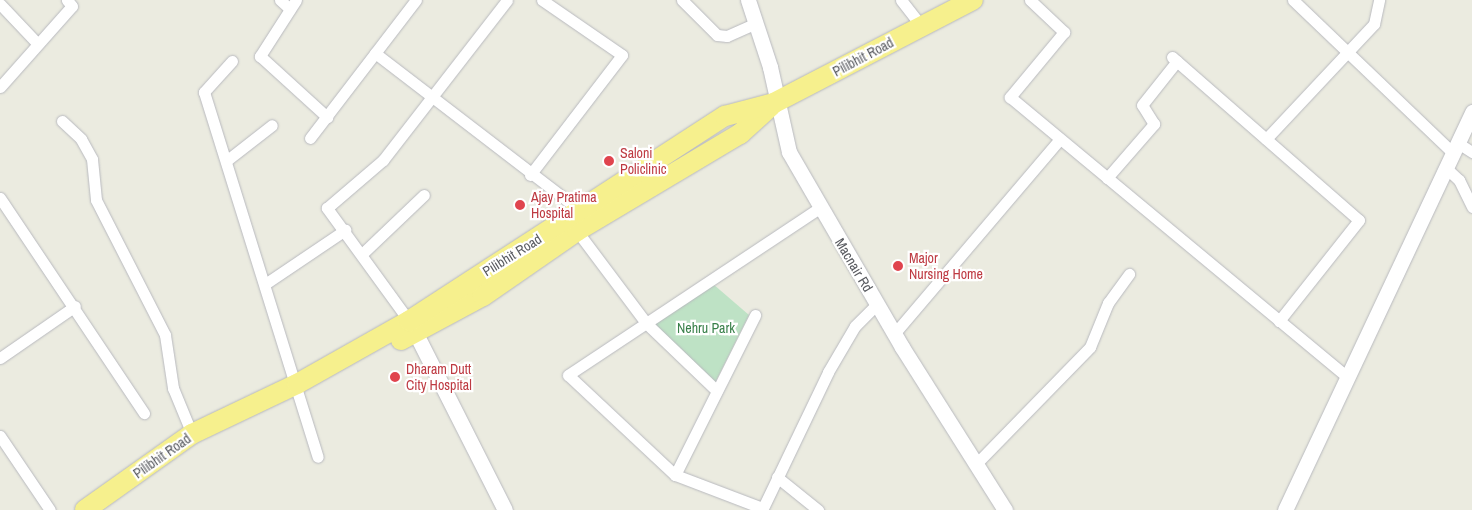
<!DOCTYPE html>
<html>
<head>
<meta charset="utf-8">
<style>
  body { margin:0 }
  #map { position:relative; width:1472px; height:510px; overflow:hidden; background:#ebebe0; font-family:"Archivo Narrow",sans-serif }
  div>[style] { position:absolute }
  .green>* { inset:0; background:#bee2c5 }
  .roads { filter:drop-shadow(0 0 1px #b8b9be) drop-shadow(0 0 1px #b8b9be) }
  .street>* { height:11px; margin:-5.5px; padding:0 5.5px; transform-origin:5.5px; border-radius:5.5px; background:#fff }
  .secondary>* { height:15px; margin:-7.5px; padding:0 7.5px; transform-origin:7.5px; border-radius:7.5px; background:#fff }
  .highway>* { height:20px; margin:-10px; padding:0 10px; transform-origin:10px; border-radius:10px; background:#f6f08d }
  .dots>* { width:14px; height:14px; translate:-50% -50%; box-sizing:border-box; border:2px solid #fff; border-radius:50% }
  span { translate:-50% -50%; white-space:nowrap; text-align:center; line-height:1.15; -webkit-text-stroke:4.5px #fff; paint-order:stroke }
  .street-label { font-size:14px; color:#595b60 }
  .health-label { font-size:14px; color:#be3a42 }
  .left { translate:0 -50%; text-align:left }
  .park-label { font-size:14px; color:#39804a }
</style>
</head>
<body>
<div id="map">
  <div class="green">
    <div style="clip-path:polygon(713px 284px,749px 315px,715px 383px,651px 323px)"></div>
  </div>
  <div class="roads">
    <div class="street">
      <div style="left:280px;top:0;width:13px;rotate:42deg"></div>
      <div style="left:296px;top:0;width:67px;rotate:122.7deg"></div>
      <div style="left:260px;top:56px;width:91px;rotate:42.3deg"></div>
      <div style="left:682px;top:0;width:49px;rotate:45deg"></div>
      <div style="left:717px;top:35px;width:10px;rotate:6deg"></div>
      <div style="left:727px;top:36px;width:32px;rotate:-24deg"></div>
      <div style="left:901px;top:0;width:33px;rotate:52deg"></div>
      <div style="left:1030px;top:0;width:47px;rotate:43.3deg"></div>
      <div style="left:1064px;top:32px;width:85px;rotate:129.7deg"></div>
      <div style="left:1010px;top:97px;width:438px;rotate:39.7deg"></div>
      <div style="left:1293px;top:0;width:221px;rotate:43.7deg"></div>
      <div style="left:0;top:4px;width:54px;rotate:46.5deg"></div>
      <div style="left:375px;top:53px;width:260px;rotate:37.5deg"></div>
      <div style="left:1172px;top:57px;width:248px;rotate:41.1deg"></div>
      <div style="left:1359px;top:220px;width:129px;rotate:128.4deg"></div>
      <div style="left:232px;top:61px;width:42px;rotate:132.1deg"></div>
      <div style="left:204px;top:92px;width:382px;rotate:72.7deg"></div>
      <div style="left:0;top:87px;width:108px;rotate:-48.4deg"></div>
      <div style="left:72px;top:6px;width:8px;rotate:-130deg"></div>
      <div style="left:62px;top:121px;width:26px;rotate:43deg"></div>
      <div style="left:81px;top:139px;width:23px;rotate:61deg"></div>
      <div style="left:92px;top:159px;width:41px;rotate:84.4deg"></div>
      <div style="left:96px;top:200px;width:152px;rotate:62.9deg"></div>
      <div style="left:165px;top:335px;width:54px;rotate:81.4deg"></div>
      <div style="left:173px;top:388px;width:50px;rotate:67.6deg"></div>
      <div style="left:310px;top:138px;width:174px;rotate:-52.5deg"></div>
      <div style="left:1266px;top:139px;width:158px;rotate:-46.8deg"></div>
      <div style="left:1374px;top:24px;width:25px;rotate:-78deg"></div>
      <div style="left:1458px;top:143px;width:17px;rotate:33deg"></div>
      <div style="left:226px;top:161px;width:58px;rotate:-38deg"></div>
      <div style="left:1446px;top:168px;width:18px;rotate:43deg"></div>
      <div style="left:1459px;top:180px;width:30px;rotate:64deg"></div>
      <div style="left:530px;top:175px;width:151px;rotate:-52.5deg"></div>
      <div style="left:622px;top:55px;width:97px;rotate:-145.5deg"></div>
      <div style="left:1107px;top:178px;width:72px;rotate:-49deg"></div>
      <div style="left:1154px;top:124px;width:22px;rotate:-122deg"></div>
      <div style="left:1142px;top:105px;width:56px;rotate:-51.5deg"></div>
      <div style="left:0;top:198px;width:259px;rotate:56.2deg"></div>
      <div style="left:574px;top:227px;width:120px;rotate:53.1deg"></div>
      <div style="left:646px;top:323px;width:98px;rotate:43.8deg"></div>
      <div style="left:363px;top:253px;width:84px;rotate:-43.6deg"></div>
      <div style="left:265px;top:284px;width:97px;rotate:-34deg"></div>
      <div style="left:409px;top:321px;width:140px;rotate:-126deg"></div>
      <div style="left:327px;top:208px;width:74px;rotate:-40.6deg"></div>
      <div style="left:383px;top:160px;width:202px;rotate:-52.2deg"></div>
      <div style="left:894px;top:334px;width:256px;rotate:-49.6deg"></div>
      <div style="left:0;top:358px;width:91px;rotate:-34.7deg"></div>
      <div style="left:0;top:436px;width:89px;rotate:56deg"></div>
      <div style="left:975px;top:465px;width:165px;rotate:-45.7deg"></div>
      <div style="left:1090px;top:347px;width:48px;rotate:-67.8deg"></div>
      <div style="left:1108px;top:303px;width:36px;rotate:-54deg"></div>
      <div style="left:675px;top:475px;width:179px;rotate:-63.4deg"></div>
      <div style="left:777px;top:477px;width:53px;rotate:38.8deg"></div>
      <div style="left:762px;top:508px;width:93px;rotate:-159.2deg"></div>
      <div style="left:675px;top:475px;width:146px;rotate:-136.9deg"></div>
      <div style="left:568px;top:375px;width:301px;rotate:-33.6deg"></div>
      <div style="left:762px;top:510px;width:153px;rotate:-64.4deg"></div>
      <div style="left:828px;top:372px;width:53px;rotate:-59.6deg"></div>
      <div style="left:855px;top:326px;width:31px;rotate:-45deg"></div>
    </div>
    <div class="secondary">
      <div style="left:748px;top:0;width:71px;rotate:71.8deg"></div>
      <div style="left:770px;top:67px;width:87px;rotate:77.4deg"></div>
      <div style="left:789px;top:152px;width:225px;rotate:59.9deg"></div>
      <div style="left:902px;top:347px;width:193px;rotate:57.7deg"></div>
      <div style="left:411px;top:324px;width:208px;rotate:63.2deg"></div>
      <div style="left:1285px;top:510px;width:440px;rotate:-64.8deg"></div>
    </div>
    <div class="highway">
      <div style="left:401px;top:340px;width:93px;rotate:-28.2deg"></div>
      <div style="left:483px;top:296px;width:114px;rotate:-34.7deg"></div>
      <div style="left:577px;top:231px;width:190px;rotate:-30.8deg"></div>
      <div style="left:740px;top:134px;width:42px;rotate:-42.1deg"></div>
      <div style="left:85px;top:510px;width:131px;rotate:-35.4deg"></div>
      <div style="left:192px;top:434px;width:116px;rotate:-25.5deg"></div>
      <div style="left:297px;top:384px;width:129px;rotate:-29.4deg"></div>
      <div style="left:409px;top:321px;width:377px;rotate:-33deg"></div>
      <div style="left:725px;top:116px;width:51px;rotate:-14.9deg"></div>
      <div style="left:774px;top:103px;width:224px;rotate:-27.4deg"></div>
    </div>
  </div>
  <div class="dots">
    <div style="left:609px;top:161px;background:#e0444e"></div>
    <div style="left:520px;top:205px;background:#e0444e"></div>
    <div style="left:898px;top:266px;background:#e0444e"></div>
    <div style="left:395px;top:377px;background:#e0444e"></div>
  </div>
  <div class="street-label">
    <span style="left:863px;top:57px;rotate:-28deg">Pilibhit Road</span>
    <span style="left:512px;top:255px;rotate:-32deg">Pilibhit Road</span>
    <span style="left:854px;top:265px;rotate:59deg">Macnair Rd</span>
    <span style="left:162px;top:456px;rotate:-35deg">Pilibhit Road</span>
  </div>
  <div class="health-label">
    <span class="left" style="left:620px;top:161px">Saloni<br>Policlinic</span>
    <span class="left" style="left:531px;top:205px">Ajay Pratima<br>Hospital</span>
    <span class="left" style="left:909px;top:266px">Major<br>Nursing Home</span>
    <span class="left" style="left:406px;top:377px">Dharam Dutt<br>City Hospital</span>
  </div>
  <div class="park-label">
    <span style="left:706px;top:328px">Nehru Park</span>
  </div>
</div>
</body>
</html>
